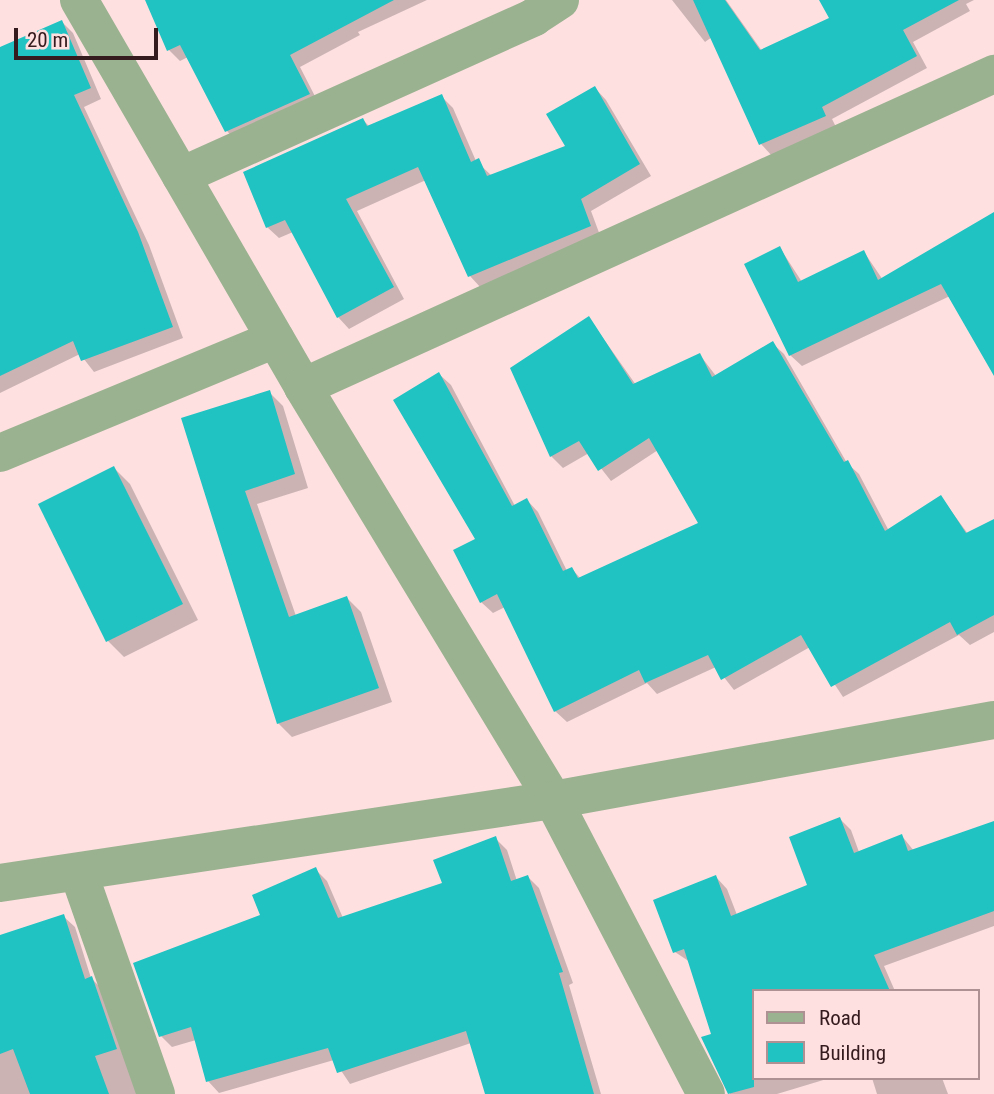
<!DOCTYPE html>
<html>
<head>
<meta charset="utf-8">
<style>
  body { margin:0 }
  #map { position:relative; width:994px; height:1094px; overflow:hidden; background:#fee0e1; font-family:"Roboto Condensed",sans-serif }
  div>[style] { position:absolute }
  .shadow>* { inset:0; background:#0003 }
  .building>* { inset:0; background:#20c2c2 }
  .street>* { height:38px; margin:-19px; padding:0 19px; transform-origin:19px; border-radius:19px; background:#9bb290 }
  span { translate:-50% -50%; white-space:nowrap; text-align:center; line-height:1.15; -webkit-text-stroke:7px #fee0e1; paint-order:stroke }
  .legend { position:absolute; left:752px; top:989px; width:228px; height:91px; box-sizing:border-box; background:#fee0e1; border:2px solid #ae9193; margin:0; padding:9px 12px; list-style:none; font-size:21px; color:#351b1d }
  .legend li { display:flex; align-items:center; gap:14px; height:35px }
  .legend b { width:35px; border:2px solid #ae9193 }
  .scale { position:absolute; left:14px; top:28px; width:144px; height:32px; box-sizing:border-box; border:4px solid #351b1d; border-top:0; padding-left:9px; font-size:21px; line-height:24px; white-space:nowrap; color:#351b1d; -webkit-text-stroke:5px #fee0e1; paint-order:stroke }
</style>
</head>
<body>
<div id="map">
  <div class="shadow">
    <div style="clip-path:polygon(146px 0,427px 0,358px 32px,360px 35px,300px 67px,320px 106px,238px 143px,227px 131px,188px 57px,180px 61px,169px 50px)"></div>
    <div style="clip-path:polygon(672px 0,726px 0,762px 51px,832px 19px,843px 0,974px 0,966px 4px,970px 11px,913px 42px,927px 68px,832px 119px,836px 127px,772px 156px,761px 144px,712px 37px,705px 42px)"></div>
    <div style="clip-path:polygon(62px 22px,73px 33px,101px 99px,84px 107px,149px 245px,183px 338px,94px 372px,80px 354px,0 393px,0 57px)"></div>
    <div style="clip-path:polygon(595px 88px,606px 100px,651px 176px,591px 211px,601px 238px,481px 288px,470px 276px,426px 180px,357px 211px,404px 299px,349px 329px,338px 317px,293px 232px,279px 238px,267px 227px,363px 120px,370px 127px,441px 96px,453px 108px,476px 161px,492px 176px,567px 147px)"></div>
    <div style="clip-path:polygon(994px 214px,994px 338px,950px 296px,802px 366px,790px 355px,780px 248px,802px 282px,864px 252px,883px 280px)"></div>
    <div style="clip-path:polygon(589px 318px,636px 385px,700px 355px,716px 376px,772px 343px,784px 354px,847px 463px,859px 474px,889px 531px,941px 497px,968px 534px,994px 521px,994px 632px,970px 645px,959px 635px,843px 697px,810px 647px,734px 690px,716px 667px,657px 694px,647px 683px,567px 722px,555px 711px,505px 607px,493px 613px,481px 602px,478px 540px,439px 374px,451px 385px,515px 506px,527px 500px,538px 512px,567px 571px,572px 569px,581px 579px,700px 524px,658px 450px,611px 481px,589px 453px,563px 468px,551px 456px,512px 369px)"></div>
    <div style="clip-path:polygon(269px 392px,283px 406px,308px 488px,257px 504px,296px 616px,347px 598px,361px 612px,392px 702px,292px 737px,278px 723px,183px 419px)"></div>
    <div style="clip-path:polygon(114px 468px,130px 484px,198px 620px,124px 657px,108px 641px)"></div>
    <div style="clip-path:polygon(840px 819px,851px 830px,859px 852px,902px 836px,914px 851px,994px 823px,994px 926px,884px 966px,895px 991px,754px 991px,754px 1078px,830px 1078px,777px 1094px,730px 1094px,690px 962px,675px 952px,716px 877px,727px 889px,737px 915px,809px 886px)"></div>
    <div style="clip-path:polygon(495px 838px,507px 850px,517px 881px,528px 877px,539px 888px,573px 983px,569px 985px,601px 1094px,487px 1094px,471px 1043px,350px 1084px,334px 1060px,219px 1093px,208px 1081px,196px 1040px,172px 1047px,161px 1036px,263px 916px,316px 870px,327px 881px,343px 918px,444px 884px)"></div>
    <div style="clip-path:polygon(63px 916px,75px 927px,91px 978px,103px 990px,138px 1094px,0 1094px,0 937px)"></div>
    <div style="clip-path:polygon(872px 1078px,942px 1078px,948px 1094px,877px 1094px)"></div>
  </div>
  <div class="building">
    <div style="clip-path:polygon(145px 0,394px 0,290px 55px,310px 94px,225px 132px,180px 45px,167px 51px)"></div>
    <div style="clip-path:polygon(693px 0,725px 0,760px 50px,829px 18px,819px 0,959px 0,903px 30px,917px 56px,822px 107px,826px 116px,759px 145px)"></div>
    <div style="clip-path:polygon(62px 20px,91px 88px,74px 95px,138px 232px,173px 327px,81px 361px,73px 341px,0 376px,0 47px)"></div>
    <div style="clip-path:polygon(595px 86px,640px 164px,581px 199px,591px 226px,468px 277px,418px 167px,346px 199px,394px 287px,337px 318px,285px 220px,266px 228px,243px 172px,363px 118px,367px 126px,442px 94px,471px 162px,479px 158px,487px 176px,565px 146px,546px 114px)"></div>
    <div style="clip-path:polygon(994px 212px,994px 376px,941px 284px,789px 356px,744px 264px,780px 246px,798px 282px,864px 250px,878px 280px)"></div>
    <div style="clip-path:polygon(589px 316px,633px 384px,700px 353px,712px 377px,773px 341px,844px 462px,848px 460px,885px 531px,941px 495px,966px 533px,994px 519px,994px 615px,957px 635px,950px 622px,831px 687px,801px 635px,721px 680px,708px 655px,645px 683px,639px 670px,554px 712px,497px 594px,480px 603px,453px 550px,475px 539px,393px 400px,439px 372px,512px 506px,527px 498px,563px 571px,572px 567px,578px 578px,698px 523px,649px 438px,598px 471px,579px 441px,550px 457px,510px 368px)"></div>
    <div style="clip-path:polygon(270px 390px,295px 474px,245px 491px,289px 617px,347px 596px,379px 688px,277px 724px,181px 418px)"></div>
    <div style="clip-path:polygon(114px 466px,183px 604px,106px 642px,38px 504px)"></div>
    <div style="clip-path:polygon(840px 817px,854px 853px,902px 834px,908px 851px,994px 821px,994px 911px,874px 955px,890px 991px,754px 991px,754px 1087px,728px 1094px,701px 1037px,711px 1034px,684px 949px,673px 953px,653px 900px,716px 875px,731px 916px,807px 885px,789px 837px)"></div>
    <div style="clip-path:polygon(496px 836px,511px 881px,528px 875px,563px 972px,559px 973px,594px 1094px,485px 1094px,466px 1031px,337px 1073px,328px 1048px,206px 1082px,191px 1027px,159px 1037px,133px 963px,260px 915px,252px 895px,316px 867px,338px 918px,442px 883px,433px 860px)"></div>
    <div style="clip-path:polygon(64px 914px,85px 979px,92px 976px,117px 1049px,95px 1056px,109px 1094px,30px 1094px,13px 1049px,0 1054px,0 935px)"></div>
  </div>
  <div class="street">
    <div style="left:79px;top:0;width:447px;rotate:59.9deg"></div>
    <div style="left:303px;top:387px;width:483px;rotate:58.8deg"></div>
    <div style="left:553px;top:800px;width:331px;rotate:62.5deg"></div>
    <div style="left:181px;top:176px;width:387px;rotate:-24.2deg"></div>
    <div style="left:534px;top:17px;width:31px;rotate:-33deg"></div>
    <div style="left:303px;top:387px;width:759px;rotate:-24.37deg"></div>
    <div style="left:0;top:453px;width:298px;rotate:-22.5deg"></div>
    <div style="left:79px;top:874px;width:233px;rotate:70.7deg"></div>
    <div style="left:0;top:883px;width:559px;rotate:-8.54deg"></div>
    <div style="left:553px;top:800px;width:448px;rotate:-10.3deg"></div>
  </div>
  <ul class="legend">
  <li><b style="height:9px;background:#9bb290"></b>Road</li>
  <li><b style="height:19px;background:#20c2c2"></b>Building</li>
  </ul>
  <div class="scale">20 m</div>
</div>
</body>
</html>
